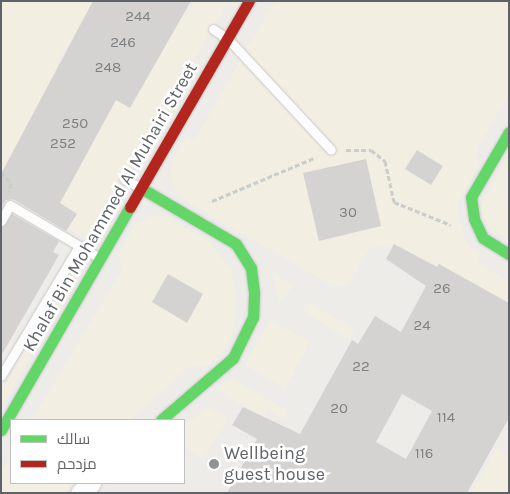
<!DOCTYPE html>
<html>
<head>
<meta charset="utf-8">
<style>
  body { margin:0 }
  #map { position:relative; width:510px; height:494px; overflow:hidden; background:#eeece9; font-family:Karla,Cairo,sans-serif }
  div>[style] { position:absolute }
  .sand>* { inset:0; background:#f2eee1 }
  .building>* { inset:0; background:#d5d3d2 }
  .path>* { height:3px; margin-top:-1.5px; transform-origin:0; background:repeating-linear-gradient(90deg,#cacecb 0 5px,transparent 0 7.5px) }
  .roads { filter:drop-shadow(0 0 1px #c8c8c8) drop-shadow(0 0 1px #c8c8c8) }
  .lane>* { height:9px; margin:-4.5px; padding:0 4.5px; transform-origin:4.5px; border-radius:4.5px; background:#fcfcfc }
  .street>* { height:19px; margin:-9.5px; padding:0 9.5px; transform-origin:9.5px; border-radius:9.5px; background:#fcfcfc }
  .fast>* { height:11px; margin:-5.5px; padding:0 5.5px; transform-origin:5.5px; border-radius:5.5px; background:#63d668 }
  .jam>* { height:11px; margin:-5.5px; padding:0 5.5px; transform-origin:5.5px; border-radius:5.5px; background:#b3261e }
  .dots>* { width:14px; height:14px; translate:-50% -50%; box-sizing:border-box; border:2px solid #fff; border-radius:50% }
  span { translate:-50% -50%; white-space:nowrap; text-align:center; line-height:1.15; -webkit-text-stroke:5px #fff; paint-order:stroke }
  .number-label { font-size:15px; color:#7e8082 }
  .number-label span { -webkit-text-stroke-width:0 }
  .street-label { font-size:18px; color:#5f6266 }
  .poi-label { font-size:18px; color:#5f6266 }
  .left { translate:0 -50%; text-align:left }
  .frame { position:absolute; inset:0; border:2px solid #5f6266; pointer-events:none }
  .legend { position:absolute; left:10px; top:419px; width:175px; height:65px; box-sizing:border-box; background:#fff; border:1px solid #bfc0c2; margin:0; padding:6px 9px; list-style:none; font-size:15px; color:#5f6266 }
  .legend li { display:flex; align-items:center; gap:10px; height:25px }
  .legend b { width:25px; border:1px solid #bfc0c2 }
</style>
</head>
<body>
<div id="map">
  <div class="sand">
    <div style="clip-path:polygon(evenodd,1px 1px,93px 1px,56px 66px,130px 108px,176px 27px,132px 1px,154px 1px,185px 19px,195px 1px,229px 1px,169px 102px,175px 106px,149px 150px,143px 147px,105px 213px,110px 216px,96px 242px,68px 228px,76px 213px,21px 179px,1px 179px,1px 1px,103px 124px,71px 182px,14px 151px,103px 124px)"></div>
    <div style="clip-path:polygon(275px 1px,509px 1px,509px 94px,476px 150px,479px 164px,458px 202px,457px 211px,464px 237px,470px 247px,481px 254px,477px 263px,509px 281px,509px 304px,439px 264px,431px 264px,394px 244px,369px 249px,347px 286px,333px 286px,184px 200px,174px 186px,170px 174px,175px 155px,187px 136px,194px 141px)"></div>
    <div style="clip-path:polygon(507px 159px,509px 202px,506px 207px,509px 209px,509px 240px,490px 231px,480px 208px)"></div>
    <div style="clip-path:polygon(153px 216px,166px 216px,208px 241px,230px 269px,236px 290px,236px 315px,231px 336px,222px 352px,208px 365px,186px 368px,130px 420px,32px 420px,122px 270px,118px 255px,135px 224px)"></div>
    <div style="clip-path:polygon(80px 265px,82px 268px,1px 408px,1px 391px,74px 266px)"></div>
    <div style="clip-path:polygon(272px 272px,294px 286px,279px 302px)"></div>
    <div style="clip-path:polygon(308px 302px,354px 329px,349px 339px,303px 311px)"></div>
    <div style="clip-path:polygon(270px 320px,310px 342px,285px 388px,245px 365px)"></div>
    <div style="clip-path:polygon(231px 378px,288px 411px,284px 419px,268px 409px,263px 418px,215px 389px)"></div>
    <div style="clip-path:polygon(210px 408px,228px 418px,203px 459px,184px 447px,184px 427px,204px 409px)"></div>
    <div style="clip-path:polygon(496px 448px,509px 456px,509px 490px,506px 493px,471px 493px)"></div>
    <div style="clip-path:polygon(11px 455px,11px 483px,74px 483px,63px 493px,1px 493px,1px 472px)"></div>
  </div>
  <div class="building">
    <div style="clip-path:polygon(93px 1px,191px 1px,130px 108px,116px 100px,60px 203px,77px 214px,66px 231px,13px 199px,6px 200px,1px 208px,1px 174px)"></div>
    <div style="clip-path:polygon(417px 150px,443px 166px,431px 185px,405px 169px)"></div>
    <div style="clip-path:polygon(366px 159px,381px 226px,319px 241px,303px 173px)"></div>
    <div style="clip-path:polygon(12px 214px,59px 241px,53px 252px,59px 255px,1px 356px,1px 227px)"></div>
    <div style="clip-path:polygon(evenodd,394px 244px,437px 267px,439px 264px,509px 303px,509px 418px,467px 493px,227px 493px,257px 439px,232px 425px,243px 407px,300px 434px,352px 340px,358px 344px,375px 316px,401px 332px,426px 286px,386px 259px,394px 244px,402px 394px,432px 411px,406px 459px,376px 442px,402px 394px)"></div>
    <div style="clip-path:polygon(168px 274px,203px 294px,187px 323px,152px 302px)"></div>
  </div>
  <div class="path">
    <div style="left:346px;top:150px;width:25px"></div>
    <div style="left:371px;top:150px;width:18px;rotate:38deg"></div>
    <div style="left:385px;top:161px;width:42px;rotate:77.6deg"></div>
    <div style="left:394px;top:202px;width:61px;rotate:22deg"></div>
    <div style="left:1px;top:172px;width:15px;rotate:48deg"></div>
    <div style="left:11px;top:183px;width:9px;rotate:103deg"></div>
    <div style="left:212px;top:201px;width:113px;rotate:-22.9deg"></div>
  </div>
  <div class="roads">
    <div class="lane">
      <div style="left:213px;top:29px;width:18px;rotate:34deg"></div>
      <div style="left:228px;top:39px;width:151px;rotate:47.1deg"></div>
      <div style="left:124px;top:179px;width:17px;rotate:28deg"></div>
      <div style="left:1px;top:221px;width:18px;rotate:-61deg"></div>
      <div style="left:10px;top:205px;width:102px;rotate:30.6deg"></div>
      <div style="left:1px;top:376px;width:152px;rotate:-59deg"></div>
    </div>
    <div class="street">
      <div style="left:80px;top:493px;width:15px;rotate:-42deg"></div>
    </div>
    <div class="fast">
      <div style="left:509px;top:132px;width:75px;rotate:120.3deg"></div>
      <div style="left:471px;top:197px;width:22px;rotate:82deg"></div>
      <div style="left:474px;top:219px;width:21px;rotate:65deg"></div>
      <div style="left:483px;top:238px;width:31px;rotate:32deg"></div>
      <div style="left:141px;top:188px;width:110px;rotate:30.5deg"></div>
      <div style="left:236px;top:244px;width:28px;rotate:58deg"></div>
      <div style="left:251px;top:268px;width:26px;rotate:83deg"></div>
      <div style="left:254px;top:294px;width:23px;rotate:92deg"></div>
      <div style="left:253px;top:317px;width:46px;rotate:116deg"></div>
      <div style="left:233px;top:358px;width:95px;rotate:139.3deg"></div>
      <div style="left:1px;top:430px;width:258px;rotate:-60deg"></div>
    </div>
    <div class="jam">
      <div style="left:130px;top:207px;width:238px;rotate:-60deg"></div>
    </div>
  </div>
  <div class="dots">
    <div style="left:214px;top:464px;background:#919294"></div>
  </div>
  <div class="number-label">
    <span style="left:138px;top:17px">244</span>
    <span style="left:123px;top:43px">246</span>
    <span style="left:108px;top:68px">248</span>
    <span style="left:75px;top:124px">250</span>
    <span style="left:63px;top:144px">252</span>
    <span style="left:348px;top:213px">30</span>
    <span style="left:442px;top:289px">26</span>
    <span style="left:422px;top:326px">24</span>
    <span style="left:361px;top:367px">22</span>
    <span style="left:339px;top:409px">20</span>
    <span style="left:446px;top:418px">114</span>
    <span style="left:424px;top:454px">116</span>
  </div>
  <div class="street-label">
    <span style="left:110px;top:207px;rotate:-60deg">Khalaf Bin Mohammed Al Muhairi Street</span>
  </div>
  <div class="poi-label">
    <span class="left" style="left:224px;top:464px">Wellbeing<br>guest house</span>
  </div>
  <div class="frame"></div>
  <ul class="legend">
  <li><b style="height:6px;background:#63d668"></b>سالك</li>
  <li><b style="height:6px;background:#b3261e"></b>مزدحم</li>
  </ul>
</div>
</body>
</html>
